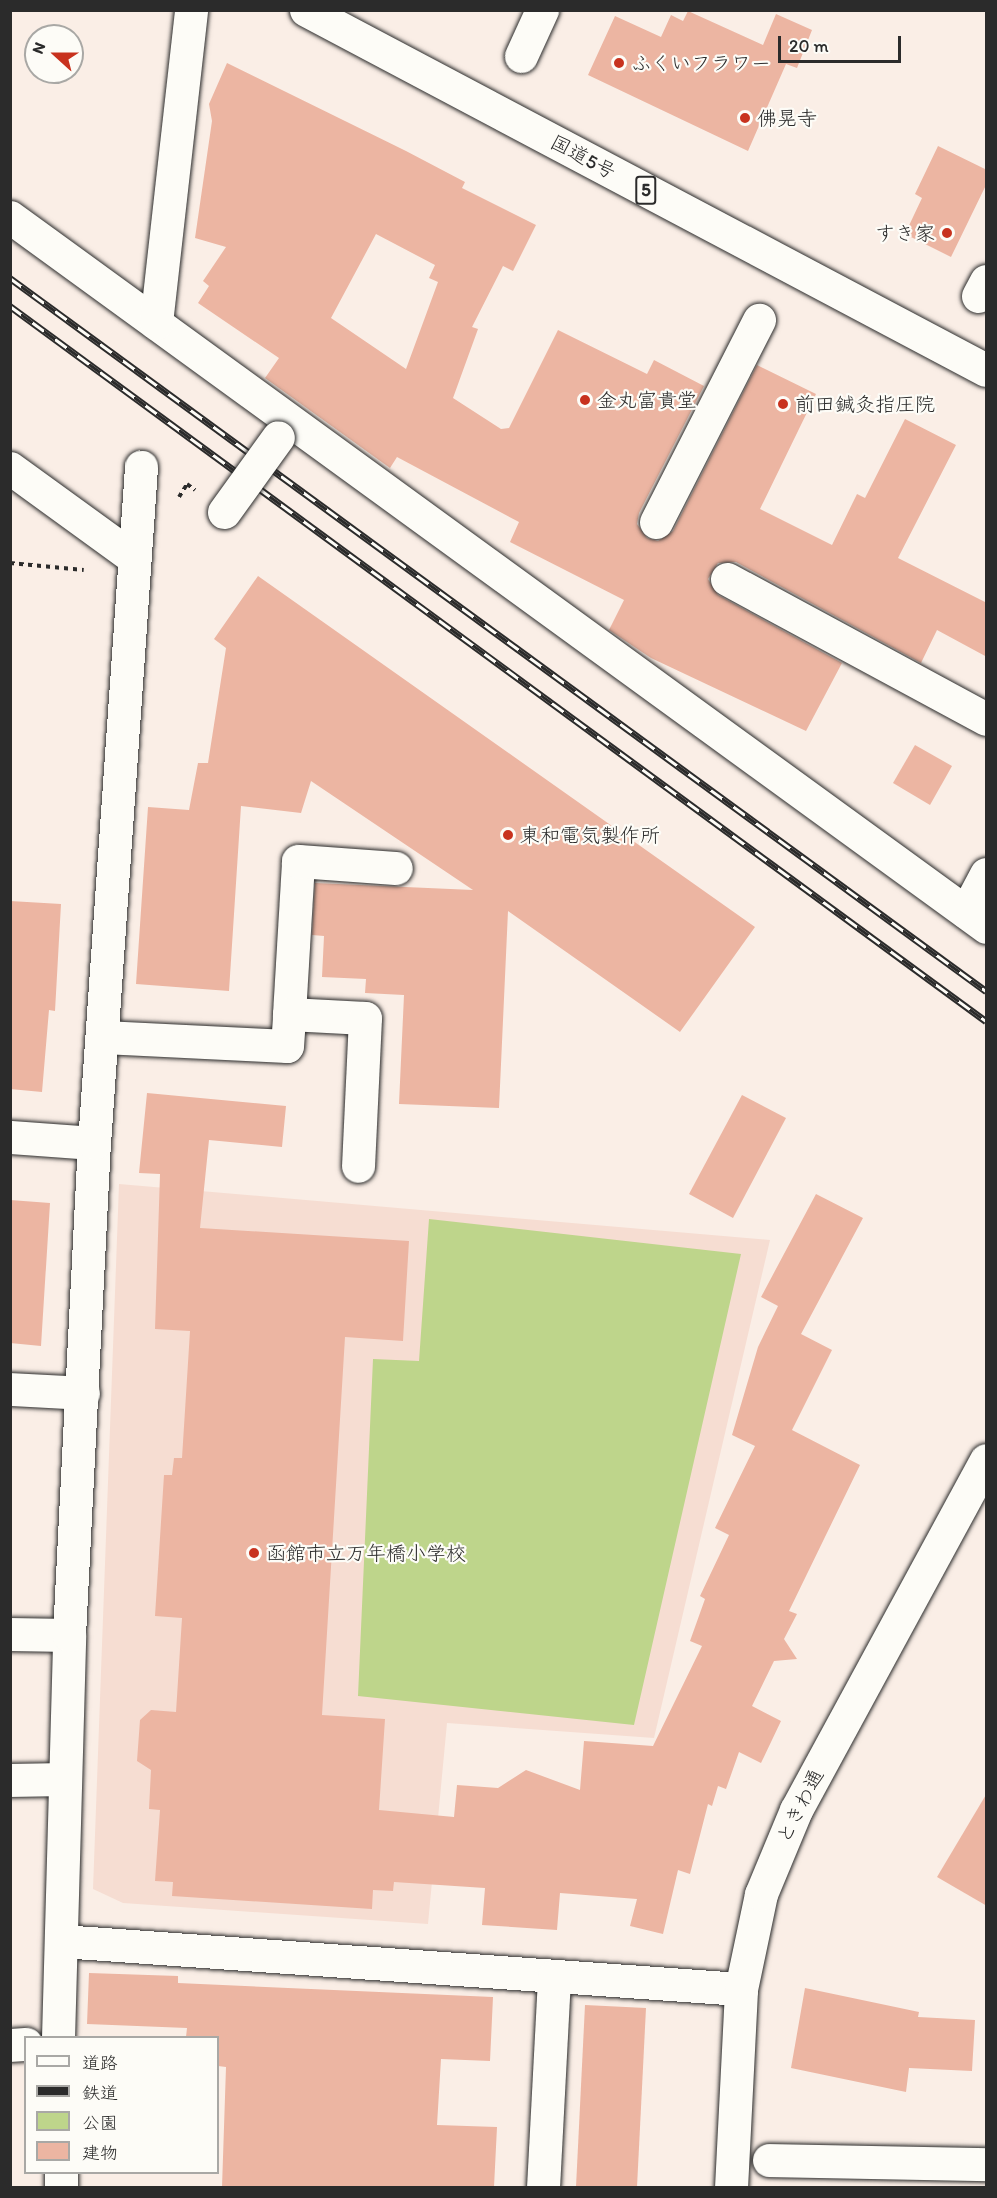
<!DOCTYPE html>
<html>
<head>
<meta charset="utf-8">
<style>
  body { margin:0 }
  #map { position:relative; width:997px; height:2198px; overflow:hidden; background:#faeee6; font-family:Itim,"Klee One",sans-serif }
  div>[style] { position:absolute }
  .built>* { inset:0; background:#f6ddd2 }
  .green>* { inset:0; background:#bed58b }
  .building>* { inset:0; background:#ecb5a2 }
  .path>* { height:4px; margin-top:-2px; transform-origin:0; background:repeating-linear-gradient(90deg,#2b2b2b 0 4.5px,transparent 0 9px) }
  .roads { filter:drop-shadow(0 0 2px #2b2b2b) drop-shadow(0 0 2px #2b2b2b) }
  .minor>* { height:33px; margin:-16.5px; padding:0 16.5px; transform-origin:16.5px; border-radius:16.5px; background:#fdfcf7 }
  .highway>* { height:33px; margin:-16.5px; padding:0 16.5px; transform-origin:16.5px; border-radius:16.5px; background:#fdfcf7 }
  .rail>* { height:7px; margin-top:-3.5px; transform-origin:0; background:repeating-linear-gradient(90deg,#fdfcf7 0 14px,#2b2b2b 0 28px); box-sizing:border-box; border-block:2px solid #2b2b2b }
  .bridges { filter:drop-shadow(0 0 2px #2b2b2b) drop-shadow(0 0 2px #2b2b2b) }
  .minor-bridge>* { height:33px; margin:-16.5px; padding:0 16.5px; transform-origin:16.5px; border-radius:16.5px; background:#fdfcf7 }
  .dots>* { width:16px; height:16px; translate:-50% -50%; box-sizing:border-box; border:3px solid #fdfcf7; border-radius:50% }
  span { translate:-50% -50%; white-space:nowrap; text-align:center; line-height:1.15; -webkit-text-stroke:4.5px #fdfcf7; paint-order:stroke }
  .shield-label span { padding:2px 4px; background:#fdfcf7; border:2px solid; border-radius:4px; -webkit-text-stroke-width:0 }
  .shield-label { font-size:18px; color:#2b2b2b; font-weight:700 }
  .poi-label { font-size:20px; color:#2b2b2b }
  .left { translate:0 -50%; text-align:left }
  .right { translate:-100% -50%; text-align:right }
  .street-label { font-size:20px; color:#2b2b2b }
  .frame { position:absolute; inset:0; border:12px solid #2b2b2b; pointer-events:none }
  .legend { position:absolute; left:24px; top:2036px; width:195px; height:138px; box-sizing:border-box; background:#fdfcf7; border:2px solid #a9a8a5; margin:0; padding:8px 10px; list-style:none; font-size:18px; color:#2b2b2b }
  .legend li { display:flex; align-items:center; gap:12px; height:30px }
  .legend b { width:30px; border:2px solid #a9a8a5 }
  .north { position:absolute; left:24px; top:24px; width:60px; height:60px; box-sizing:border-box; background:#fdfcf7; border:2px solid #a9a8a5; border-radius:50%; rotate:291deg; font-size:16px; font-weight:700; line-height:24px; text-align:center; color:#2b2b2b }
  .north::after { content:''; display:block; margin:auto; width:21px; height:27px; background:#c8321e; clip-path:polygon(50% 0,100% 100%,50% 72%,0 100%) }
  .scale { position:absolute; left:778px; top:36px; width:123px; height:27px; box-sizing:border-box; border:3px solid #2b2b2b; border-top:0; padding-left:8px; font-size:18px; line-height:21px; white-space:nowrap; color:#2b2b2b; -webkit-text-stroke:4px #fdfcf7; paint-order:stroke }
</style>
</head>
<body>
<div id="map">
  <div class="built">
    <div style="clip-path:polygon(119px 1184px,770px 1240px,654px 1738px,447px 1723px,428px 1924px,123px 1903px,93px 1889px)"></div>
  </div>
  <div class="green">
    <div style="clip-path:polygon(429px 1219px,741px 1254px,634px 1725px,358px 1696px,373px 1359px,419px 1361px)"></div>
  </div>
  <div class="building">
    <div style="clip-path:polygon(688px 11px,763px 45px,776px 14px,812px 30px,797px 68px,786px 64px,748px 151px,588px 75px,615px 16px,661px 37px,671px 15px,683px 21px)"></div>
    <div style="clip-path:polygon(evenodd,227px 63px,406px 151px,465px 182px,462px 188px,536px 225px,513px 271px,503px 266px,472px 327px,478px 329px,453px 398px,501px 429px,509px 428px,558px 330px,647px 374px,654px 360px,704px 386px,639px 513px,637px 524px,647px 538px,658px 541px,673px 531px,757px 365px,816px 394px,760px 509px,832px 545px,857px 494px,865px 498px,905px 419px,956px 445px,898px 558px,987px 603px,987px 657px,937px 630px,921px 663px,736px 562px,718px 563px,708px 579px,718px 595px,842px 663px,806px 731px,651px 658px,609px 630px,624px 600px,510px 542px,519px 522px,397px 457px,390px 468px,265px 378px,279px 358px,198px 303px,209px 286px,203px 281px,226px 247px,195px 238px,212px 121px,209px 104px,227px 63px,376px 234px,435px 265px,429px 278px,438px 282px,406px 369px,331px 318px,376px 234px)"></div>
    <div style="clip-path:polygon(938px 146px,987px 170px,987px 183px,951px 257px,905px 234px,922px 198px,915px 194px)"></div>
    <div style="clip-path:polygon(258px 576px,755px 927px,680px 1032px,508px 911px,499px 1108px,399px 1104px,404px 995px,365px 993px,366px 979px,322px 977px,324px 936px,312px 935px,315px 883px,473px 890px,311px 781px,301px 813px,241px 806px,229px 991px,136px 984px,148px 807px,189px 810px,198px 763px,208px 763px,226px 648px,214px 639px)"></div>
    <div style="clip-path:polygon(915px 745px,952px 766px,930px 805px,893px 783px)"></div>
    <div style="clip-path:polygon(10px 901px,61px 904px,55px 1011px,49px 1010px,42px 1092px,10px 1089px)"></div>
    <div style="clip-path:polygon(147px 1093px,286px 1106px,282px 1147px,209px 1140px,200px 1228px,409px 1241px,403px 1341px,345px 1337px,322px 1715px,385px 1719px,379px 1810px,454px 1817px,457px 1785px,498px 1788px,526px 1770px,580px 1790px,584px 1741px,653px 1746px,702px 1646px,690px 1641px,705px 1599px,700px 1596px,729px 1535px,715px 1528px,755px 1446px,732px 1435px,758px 1347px,778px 1306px,761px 1297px,816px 1194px,863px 1218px,801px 1334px,832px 1350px,792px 1430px,860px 1465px,789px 1611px,797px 1614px,784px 1639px,797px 1659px,774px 1661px,752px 1706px,781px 1721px,761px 1763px,739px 1752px,726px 1789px,718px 1786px,712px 1806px,708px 1804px,690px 1874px,678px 1870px,663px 1934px,630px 1926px,637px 1899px,560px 1893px,557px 1930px,482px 1925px,485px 1888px,394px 1882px,393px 1891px,373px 1890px,372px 1909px,172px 1896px,173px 1882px,155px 1881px,160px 1810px,149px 1809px,151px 1770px,137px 1761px,140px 1720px,151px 1710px,176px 1712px,182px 1618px,155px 1616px,164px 1475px,172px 1475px,174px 1458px,182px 1458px,190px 1331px,155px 1329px,160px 1174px,139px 1173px)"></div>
    <div style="clip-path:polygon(742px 1095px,786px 1118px,733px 1218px,689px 1194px)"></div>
    <div style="clip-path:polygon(10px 1200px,50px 1203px,41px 1346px,10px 1343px)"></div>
    <div style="clip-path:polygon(987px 1793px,987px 1906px,937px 1877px)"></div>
    <div style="clip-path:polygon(89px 1973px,178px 1976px,178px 1983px,493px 1997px,490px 2061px,441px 2059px,437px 2125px,497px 2127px,494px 2187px,222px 2187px,226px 2067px,218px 2066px,218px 2037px,186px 2037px,187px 2028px,87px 2024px)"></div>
    <div style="clip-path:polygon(805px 1988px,919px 2012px,918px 2017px,975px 2020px,972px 2071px,909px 2068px,906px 2092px,791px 2068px)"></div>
    <div style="clip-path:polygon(585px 2005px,646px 2008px,637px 2187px,576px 2187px)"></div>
  </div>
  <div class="path">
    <div style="left:179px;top:497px;width:15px;rotate:-58deg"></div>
    <div style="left:187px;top:484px;width:10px;rotate:37deg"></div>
    <div style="left:10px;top:563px;width:74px;rotate:5.4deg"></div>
  </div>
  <div class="roads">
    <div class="minor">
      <div style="left:521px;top:56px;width:51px;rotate:-65.5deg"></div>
      <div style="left:10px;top:217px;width:1207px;rotate:36.03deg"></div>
      <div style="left:978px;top:296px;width:17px;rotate:-62deg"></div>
      <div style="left:156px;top:323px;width:315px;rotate:-83.6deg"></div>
      <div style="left:10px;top:468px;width:153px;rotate:36deg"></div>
      <div style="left:656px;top:522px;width:227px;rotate:-63deg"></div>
      <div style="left:727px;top:579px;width:294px;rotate:28.4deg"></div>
      <div style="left:966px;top:912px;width:43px;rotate:-62.2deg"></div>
      <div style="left:289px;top:1014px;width:153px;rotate:-86.6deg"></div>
      <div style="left:298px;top:861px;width:98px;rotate:4.1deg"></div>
      <div style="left:103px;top:1037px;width:184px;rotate:2.8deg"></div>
      <div style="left:287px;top:1046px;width:32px;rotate:-86deg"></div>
      <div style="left:289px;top:1014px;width:76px;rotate:3deg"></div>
      <div style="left:365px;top:1018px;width:148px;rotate:92.7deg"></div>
      <div style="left:10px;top:1137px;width:84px;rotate:4.1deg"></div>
      <div style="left:10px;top:1389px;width:73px;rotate:3.1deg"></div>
      <div style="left:10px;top:1634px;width:59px;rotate:1deg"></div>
      <div style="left:10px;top:1780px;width:54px;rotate:-1.1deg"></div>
      <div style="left:61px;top:1941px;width:682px;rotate:4.04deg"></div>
      <div style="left:58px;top:2038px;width:403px;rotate:-88.4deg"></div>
      <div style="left:69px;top:1635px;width:493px;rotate:-87.1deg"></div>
      <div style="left:94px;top:1143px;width:678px;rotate:-86.02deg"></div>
      <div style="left:10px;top:2045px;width:16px;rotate:-4deg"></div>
      <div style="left:769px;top:2160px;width:217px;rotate:1.1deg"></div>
      <div style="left:61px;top:2172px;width:16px;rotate:90deg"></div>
      <div style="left:543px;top:2188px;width:212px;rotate:-87deg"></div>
      <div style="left:731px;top:2188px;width:199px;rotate:-87.1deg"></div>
      <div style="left:741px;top:1989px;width:97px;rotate:-78.1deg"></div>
      <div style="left:761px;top:1894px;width:91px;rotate:-67.4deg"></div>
      <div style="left:796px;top:1810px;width:398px;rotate:-61.5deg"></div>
    </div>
    <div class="highway">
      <div style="left:306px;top:10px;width:769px;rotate:27.9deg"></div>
    </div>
  </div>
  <div class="rail">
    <div style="left:10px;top:278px;width:1209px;rotate:36.15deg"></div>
    <div style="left:10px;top:306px;width:1210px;rotate:36.23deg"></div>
  </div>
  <div class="bridges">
    <div class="minor-bridge">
      <div style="left:224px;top:512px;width:92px;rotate:-54.2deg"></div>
    </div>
  </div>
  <div class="dots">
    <div style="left:619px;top:63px;background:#c8321e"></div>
    <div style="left:745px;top:118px;background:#c8321e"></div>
    <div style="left:947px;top:233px;background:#c8321e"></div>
    <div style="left:585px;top:400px;background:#c8321e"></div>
    <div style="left:783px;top:404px;background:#c8321e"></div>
    <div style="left:508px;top:835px;background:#c8321e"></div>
    <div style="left:254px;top:1553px;background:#c8321e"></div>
  </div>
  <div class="shield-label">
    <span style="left:646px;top:190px">5</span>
  </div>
  <div class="poi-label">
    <span class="left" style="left:631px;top:63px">ふくいフラワー</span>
    <span class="left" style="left:757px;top:118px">佛晃寺</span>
    <span class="right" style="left:935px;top:233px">すき家</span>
    <span class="left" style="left:597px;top:400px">金丸富貴堂</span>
    <span class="left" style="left:795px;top:404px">前田鍼灸指圧院</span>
    <span class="left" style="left:520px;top:835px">東和電気製作所</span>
    <span class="left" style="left:266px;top:1553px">函館市立万年橋小学校</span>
  </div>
  <div class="street-label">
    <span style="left:583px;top:157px;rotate:28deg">国道5号</span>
    <span style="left:800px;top:1806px;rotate:-63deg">ときわ通</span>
  </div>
  <div class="frame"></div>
  <ul class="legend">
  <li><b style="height:8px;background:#fdfcf7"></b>道路</li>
  <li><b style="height:8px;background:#2b2b2b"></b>鉄道</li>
  <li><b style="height:16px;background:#bed58b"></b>公園</li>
  <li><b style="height:16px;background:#ecb5a2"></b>建物</li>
  </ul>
  <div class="north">N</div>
  <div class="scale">20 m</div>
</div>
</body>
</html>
